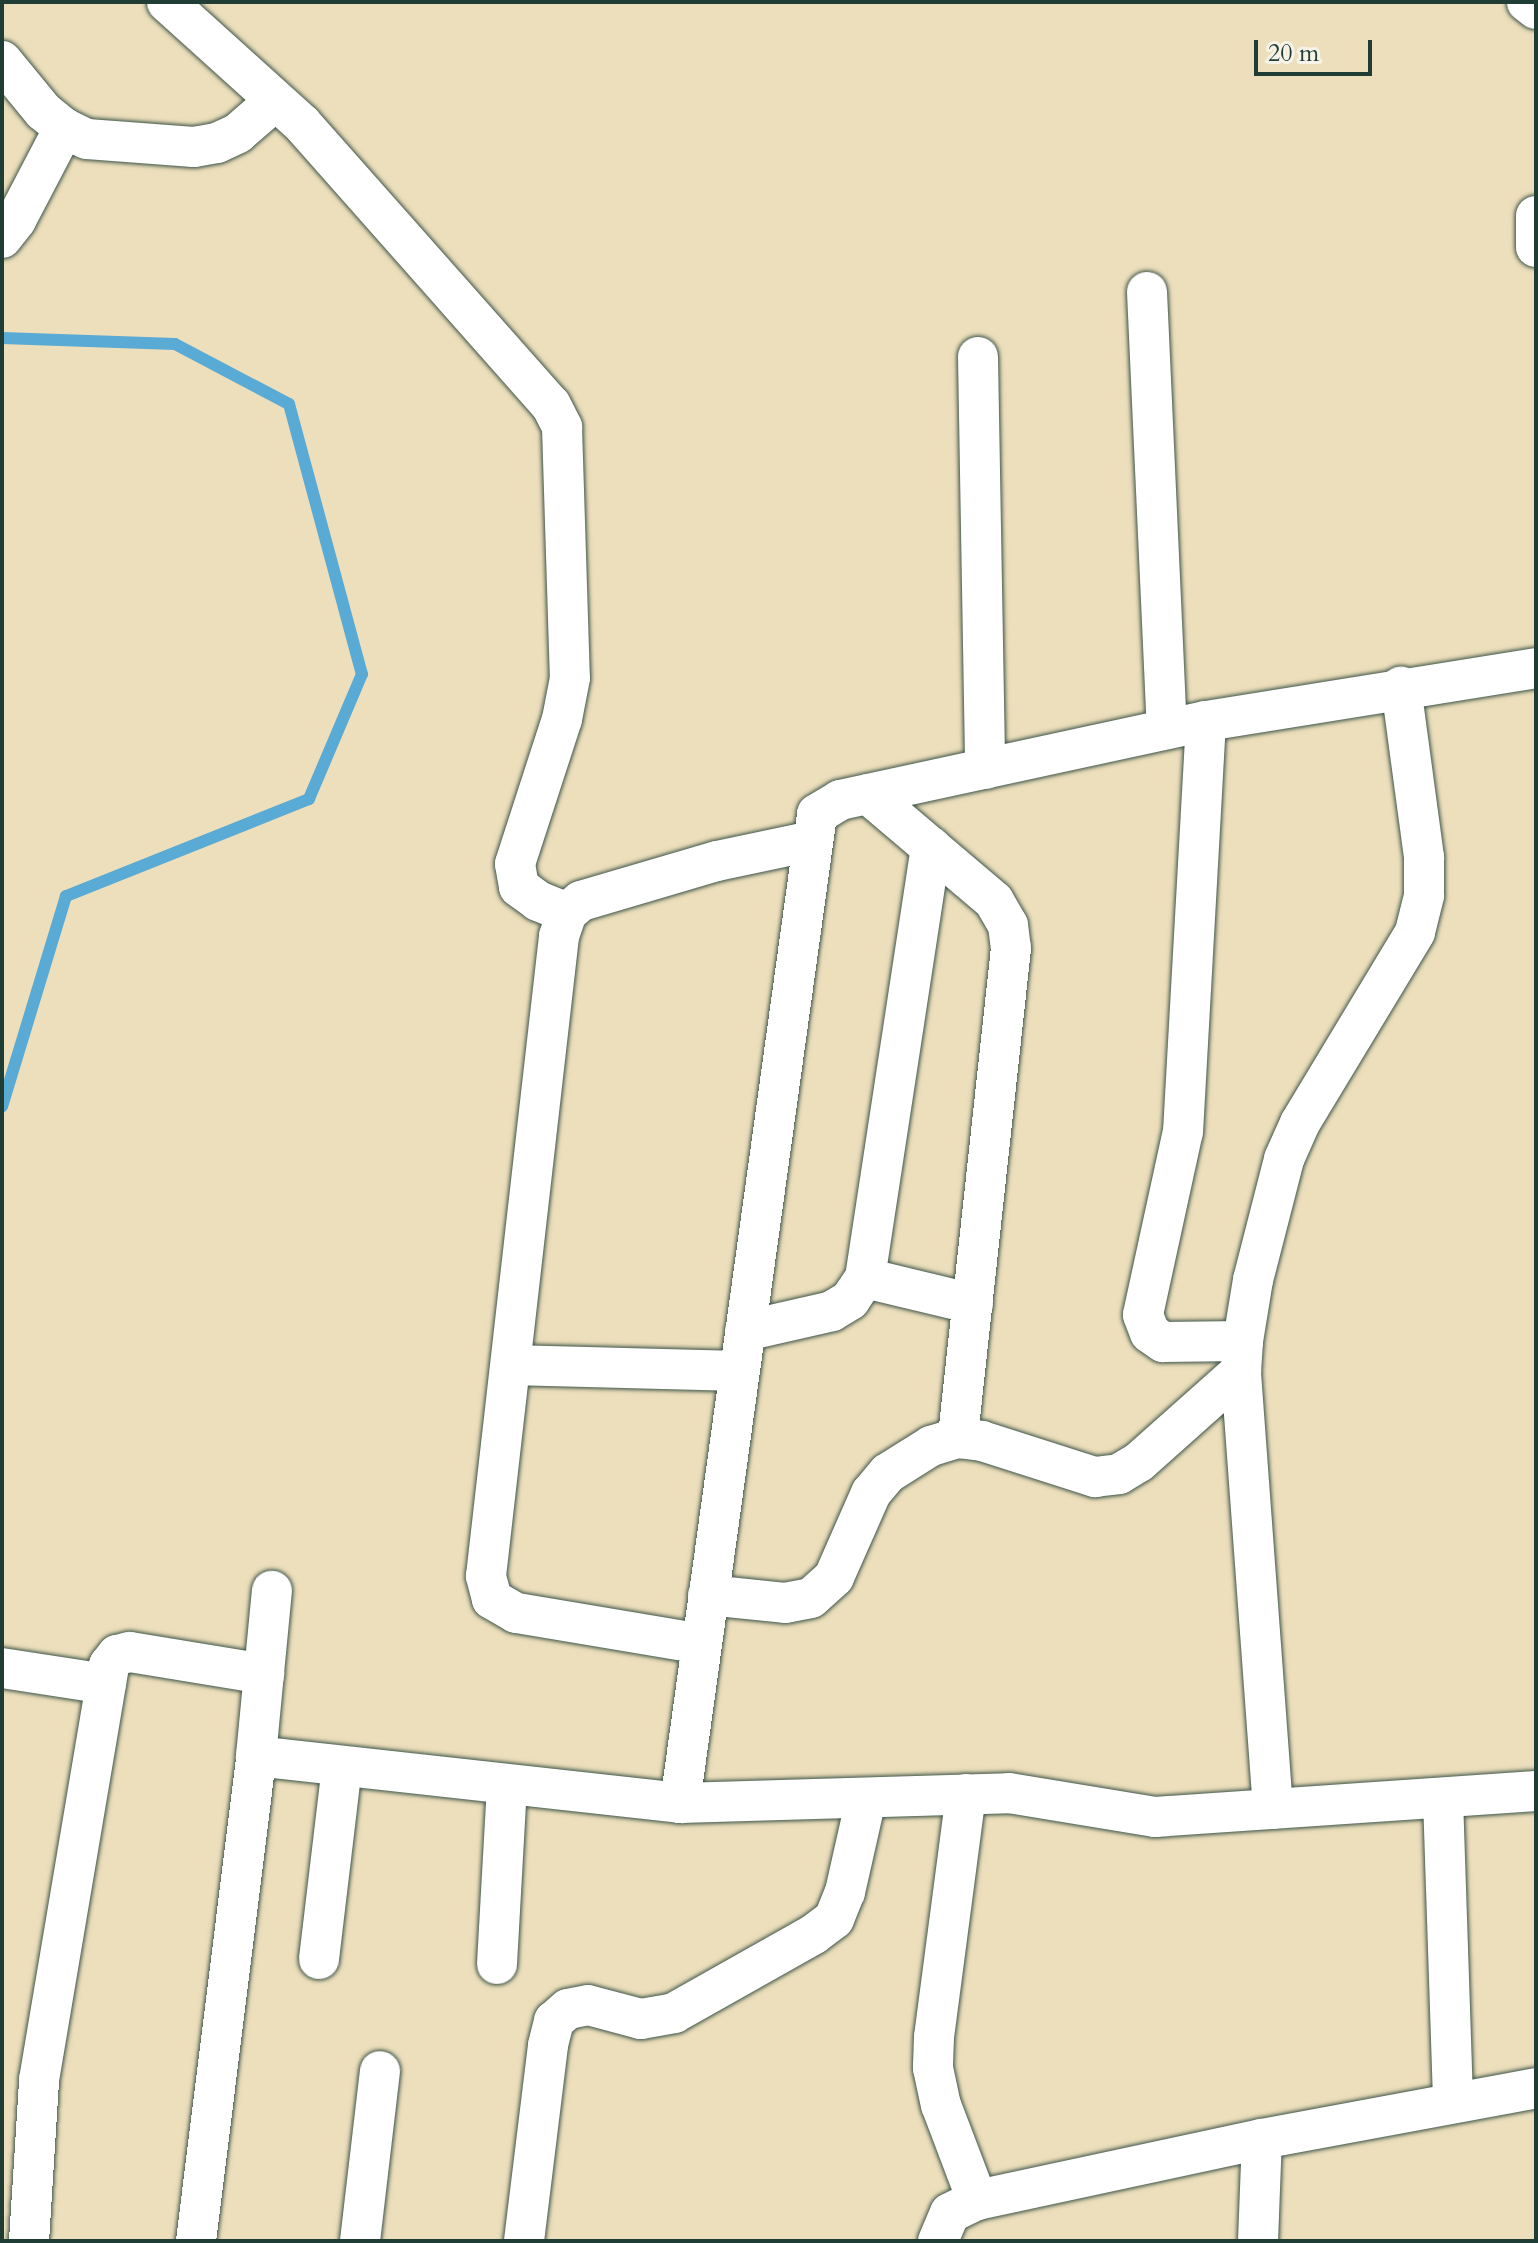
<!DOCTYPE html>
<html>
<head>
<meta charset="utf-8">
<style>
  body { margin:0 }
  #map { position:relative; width:1538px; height:2243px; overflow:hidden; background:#eddfbc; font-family:Cardo,serif }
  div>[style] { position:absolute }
  .stream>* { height:12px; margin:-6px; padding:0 6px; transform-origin:6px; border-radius:6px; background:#59aad4 }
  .roads { filter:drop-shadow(0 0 2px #3e5548) drop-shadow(0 0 2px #3e5548) }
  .street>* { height:40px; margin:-20px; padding:0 20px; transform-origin:20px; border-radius:20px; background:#fff }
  span { translate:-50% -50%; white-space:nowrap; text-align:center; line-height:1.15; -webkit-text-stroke:6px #f7f3e8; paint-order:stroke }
  .frame { position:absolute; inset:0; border:4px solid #1f3d34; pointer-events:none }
  .scale { position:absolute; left:1254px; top:40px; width:118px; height:36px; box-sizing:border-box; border:4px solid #1f3d34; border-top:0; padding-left:10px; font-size:24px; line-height:28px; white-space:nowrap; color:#1f3d34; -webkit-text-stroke:6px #f7f3e8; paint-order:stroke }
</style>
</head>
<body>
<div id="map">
  <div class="stream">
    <div style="left:2px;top:338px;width:173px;rotate:2deg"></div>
    <div style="left:175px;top:344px;width:129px;rotate:27.8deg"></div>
    <div style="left:289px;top:404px;width:280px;rotate:74.9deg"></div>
    <div style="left:362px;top:674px;width:136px;rotate:113deg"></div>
    <div style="left:309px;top:799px;width:262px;rotate:158.2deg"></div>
    <div style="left:66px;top:896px;width:220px;rotate:106.9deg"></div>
  </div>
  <div class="roads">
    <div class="street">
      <div style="left:167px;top:2px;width:182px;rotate:42.1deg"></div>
      <div style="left:302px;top:124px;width:375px;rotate:48.5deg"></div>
      <div style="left:551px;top:405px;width:25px;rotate:63deg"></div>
      <div style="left:562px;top:427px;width:251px;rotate:88.2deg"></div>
      <div style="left:570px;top:678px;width:42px;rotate:101deg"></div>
      <div style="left:562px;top:719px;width:152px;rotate:108deg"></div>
      <div style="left:515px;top:864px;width:23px;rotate:80deg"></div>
      <div style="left:519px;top:887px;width:24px;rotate:36deg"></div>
      <div style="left:538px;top:901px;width:31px;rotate:22deg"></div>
      <div style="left:1527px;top:2px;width:11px;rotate:38deg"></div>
      <div style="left:2px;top:61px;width:65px;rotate:50.6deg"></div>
      <div style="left:43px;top:111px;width:27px;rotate:39deg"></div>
      <div style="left:64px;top:128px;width:25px;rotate:26deg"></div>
      <div style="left:87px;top:139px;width:107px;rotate:4.3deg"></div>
      <div style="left:194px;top:147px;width:23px;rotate:-10deg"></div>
      <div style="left:217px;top:143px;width:23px;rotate:-25deg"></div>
      <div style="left:238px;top:133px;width:49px;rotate:-40.9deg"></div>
      <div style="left:1536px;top:216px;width:31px;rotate:90deg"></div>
      <div style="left:2px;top:238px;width:23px;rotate:-52deg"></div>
      <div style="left:16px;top:220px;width:104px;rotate:-62.4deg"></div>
      <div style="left:1147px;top:292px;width:437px;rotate:87.4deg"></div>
      <div style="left:978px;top:357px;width:412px;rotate:89deg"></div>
      <div style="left:1206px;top:721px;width:411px;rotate:93.2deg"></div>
      <div style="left:1183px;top:1131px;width:188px;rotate:102.3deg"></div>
      <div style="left:1143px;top:1315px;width:19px;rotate:69deg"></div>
      <div style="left:1150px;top:1333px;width:16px;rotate:35deg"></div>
      <div style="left:1163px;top:1342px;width:80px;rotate:-0.7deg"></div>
      <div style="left:868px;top:794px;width:165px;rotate:40.3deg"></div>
      <div style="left:994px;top:901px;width:28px;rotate:60deg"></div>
      <div style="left:1008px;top:925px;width:23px;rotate:83deg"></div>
      <div style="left:1011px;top:948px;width:493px;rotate:96.2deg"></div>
      <div style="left:865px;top:1278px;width:111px;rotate:13.5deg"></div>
      <div style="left:745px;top:1331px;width:89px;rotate:-12.9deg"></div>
      <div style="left:832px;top:1311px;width:21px;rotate:-31deg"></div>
      <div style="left:850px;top:1300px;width:27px;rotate:-56deg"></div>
      <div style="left:865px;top:1278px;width:436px;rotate:-81.3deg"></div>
      <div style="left:511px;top:1365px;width:228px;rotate:1.5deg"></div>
      <div style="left:708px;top:1595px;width:77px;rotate:5.9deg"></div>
      <div style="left:785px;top:1603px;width:26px;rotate:-11deg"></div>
      <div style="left:811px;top:1598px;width:31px;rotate:-42deg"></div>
      <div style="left:834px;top:1577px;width:92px;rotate:-66.2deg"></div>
      <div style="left:871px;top:1493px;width:26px;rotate:-50deg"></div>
      <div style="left:888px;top:1473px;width:51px;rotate:-32.1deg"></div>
      <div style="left:931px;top:1446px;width:28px;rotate:-17deg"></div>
      <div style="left:958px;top:1438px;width:24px;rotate:7deg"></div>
      <div style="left:982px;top:1441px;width:119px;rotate:17.7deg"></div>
      <div style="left:1095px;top:1477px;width:24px;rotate:-7deg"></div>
      <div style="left:1119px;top:1474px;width:23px;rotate:-31deg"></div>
      <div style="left:1139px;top:1462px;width:137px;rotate:-41.7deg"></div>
      <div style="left:702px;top:1644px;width:189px;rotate:-170.5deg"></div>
      <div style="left:516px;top:1613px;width:28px;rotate:-150deg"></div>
      <div style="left:492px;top:1599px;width:24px;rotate:-105deg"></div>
      <div style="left:486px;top:1576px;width:644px;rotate:-83.49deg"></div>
      <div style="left:559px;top:936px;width:24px;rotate:-71deg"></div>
      <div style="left:567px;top:913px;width:18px;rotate:-41deg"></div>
      <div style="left:581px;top:901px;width:142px;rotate:-16.4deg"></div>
      <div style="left:717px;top:861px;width:97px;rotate:-11.9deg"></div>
      <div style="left:2px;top:1668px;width:105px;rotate:8.7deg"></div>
      <div style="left:256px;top:1756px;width:427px;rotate:6.3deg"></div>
      <div style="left:680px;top:1803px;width:329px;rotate:-1.7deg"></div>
      <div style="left:1009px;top:1793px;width:148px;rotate:9.3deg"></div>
      <div style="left:1155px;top:1817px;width:382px;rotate:-3.9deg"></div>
      <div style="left:966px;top:1794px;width:245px;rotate:97.5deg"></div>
      <div style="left:934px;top:2037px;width:31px;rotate:92deg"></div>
      <div style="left:933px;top:2068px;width:38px;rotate:78deg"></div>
      <div style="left:941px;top:2105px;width:102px;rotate:69.2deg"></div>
      <div style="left:1443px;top:1798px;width:304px;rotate:88.1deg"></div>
      <div style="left:680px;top:1803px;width:998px;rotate:-82.11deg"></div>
      <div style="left:817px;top:814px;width:27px;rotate:-31deg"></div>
      <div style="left:840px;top:800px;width:374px;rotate:-12.2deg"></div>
      <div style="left:1206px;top:721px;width:334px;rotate:-9.1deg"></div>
      <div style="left:1273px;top:1809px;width:439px;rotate:-94.2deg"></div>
      <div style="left:1241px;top:1371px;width:30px;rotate:-86deg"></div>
      <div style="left:1243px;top:1341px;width:62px;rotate:-80.7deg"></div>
      <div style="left:1253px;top:1280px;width:125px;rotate:-75.6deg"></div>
      <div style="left:1284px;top:1159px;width:39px;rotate:-66deg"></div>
      <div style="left:1300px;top:1123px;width:223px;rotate:-58.9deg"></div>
      <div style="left:1415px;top:932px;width:38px;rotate:-76deg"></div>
      <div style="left:1424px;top:895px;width:38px;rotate:-90deg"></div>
      <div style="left:1424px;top:857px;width:172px;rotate:-97.7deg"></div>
      <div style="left:319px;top:1959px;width:194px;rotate:-83.2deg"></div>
      <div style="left:497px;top:1964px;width:179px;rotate:-86.8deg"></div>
      <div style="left:29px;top:2241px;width:161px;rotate:-86.4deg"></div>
      <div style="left:39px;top:2080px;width:421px;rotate:-80.4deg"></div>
      <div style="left:109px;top:1665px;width:13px;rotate:-51deg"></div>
      <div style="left:117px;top:1655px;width:13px;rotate:-13deg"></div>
      <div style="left:130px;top:1652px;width:136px;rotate:9.3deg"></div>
      <div style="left:196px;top:2241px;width:489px;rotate:-82.9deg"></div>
      <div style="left:256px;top:1756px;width:166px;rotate:-84.5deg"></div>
      <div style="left:360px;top:2241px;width:171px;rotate:-83.3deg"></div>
      <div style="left:524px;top:2241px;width:197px;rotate:-83deg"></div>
      <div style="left:548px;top:2045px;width:25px;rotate:-76deg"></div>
      <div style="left:554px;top:2021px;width:18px;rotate:-41deg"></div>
      <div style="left:568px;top:2009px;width:20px;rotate:-11deg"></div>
      <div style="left:588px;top:2005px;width:55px;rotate:14.8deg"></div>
      <div style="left:641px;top:2019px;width:34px;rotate:-10deg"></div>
      <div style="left:674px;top:2013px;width:161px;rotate:-29.4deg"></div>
      <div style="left:814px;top:1934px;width:25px;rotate:-37deg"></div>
      <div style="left:834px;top:1919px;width:29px;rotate:-68deg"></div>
      <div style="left:845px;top:1892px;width:95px;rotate:-77.3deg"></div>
      <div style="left:938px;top:2241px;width:30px;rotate:-67deg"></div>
      <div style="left:950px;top:2213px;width:30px;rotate:-26deg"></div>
      <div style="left:977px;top:2200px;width:291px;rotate:-12.1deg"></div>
      <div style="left:1262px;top:2139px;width:279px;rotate:-10.5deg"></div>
      <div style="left:1258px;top:2241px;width:102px;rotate:-87.8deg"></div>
    </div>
  </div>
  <div class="frame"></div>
  <div class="scale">20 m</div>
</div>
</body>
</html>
